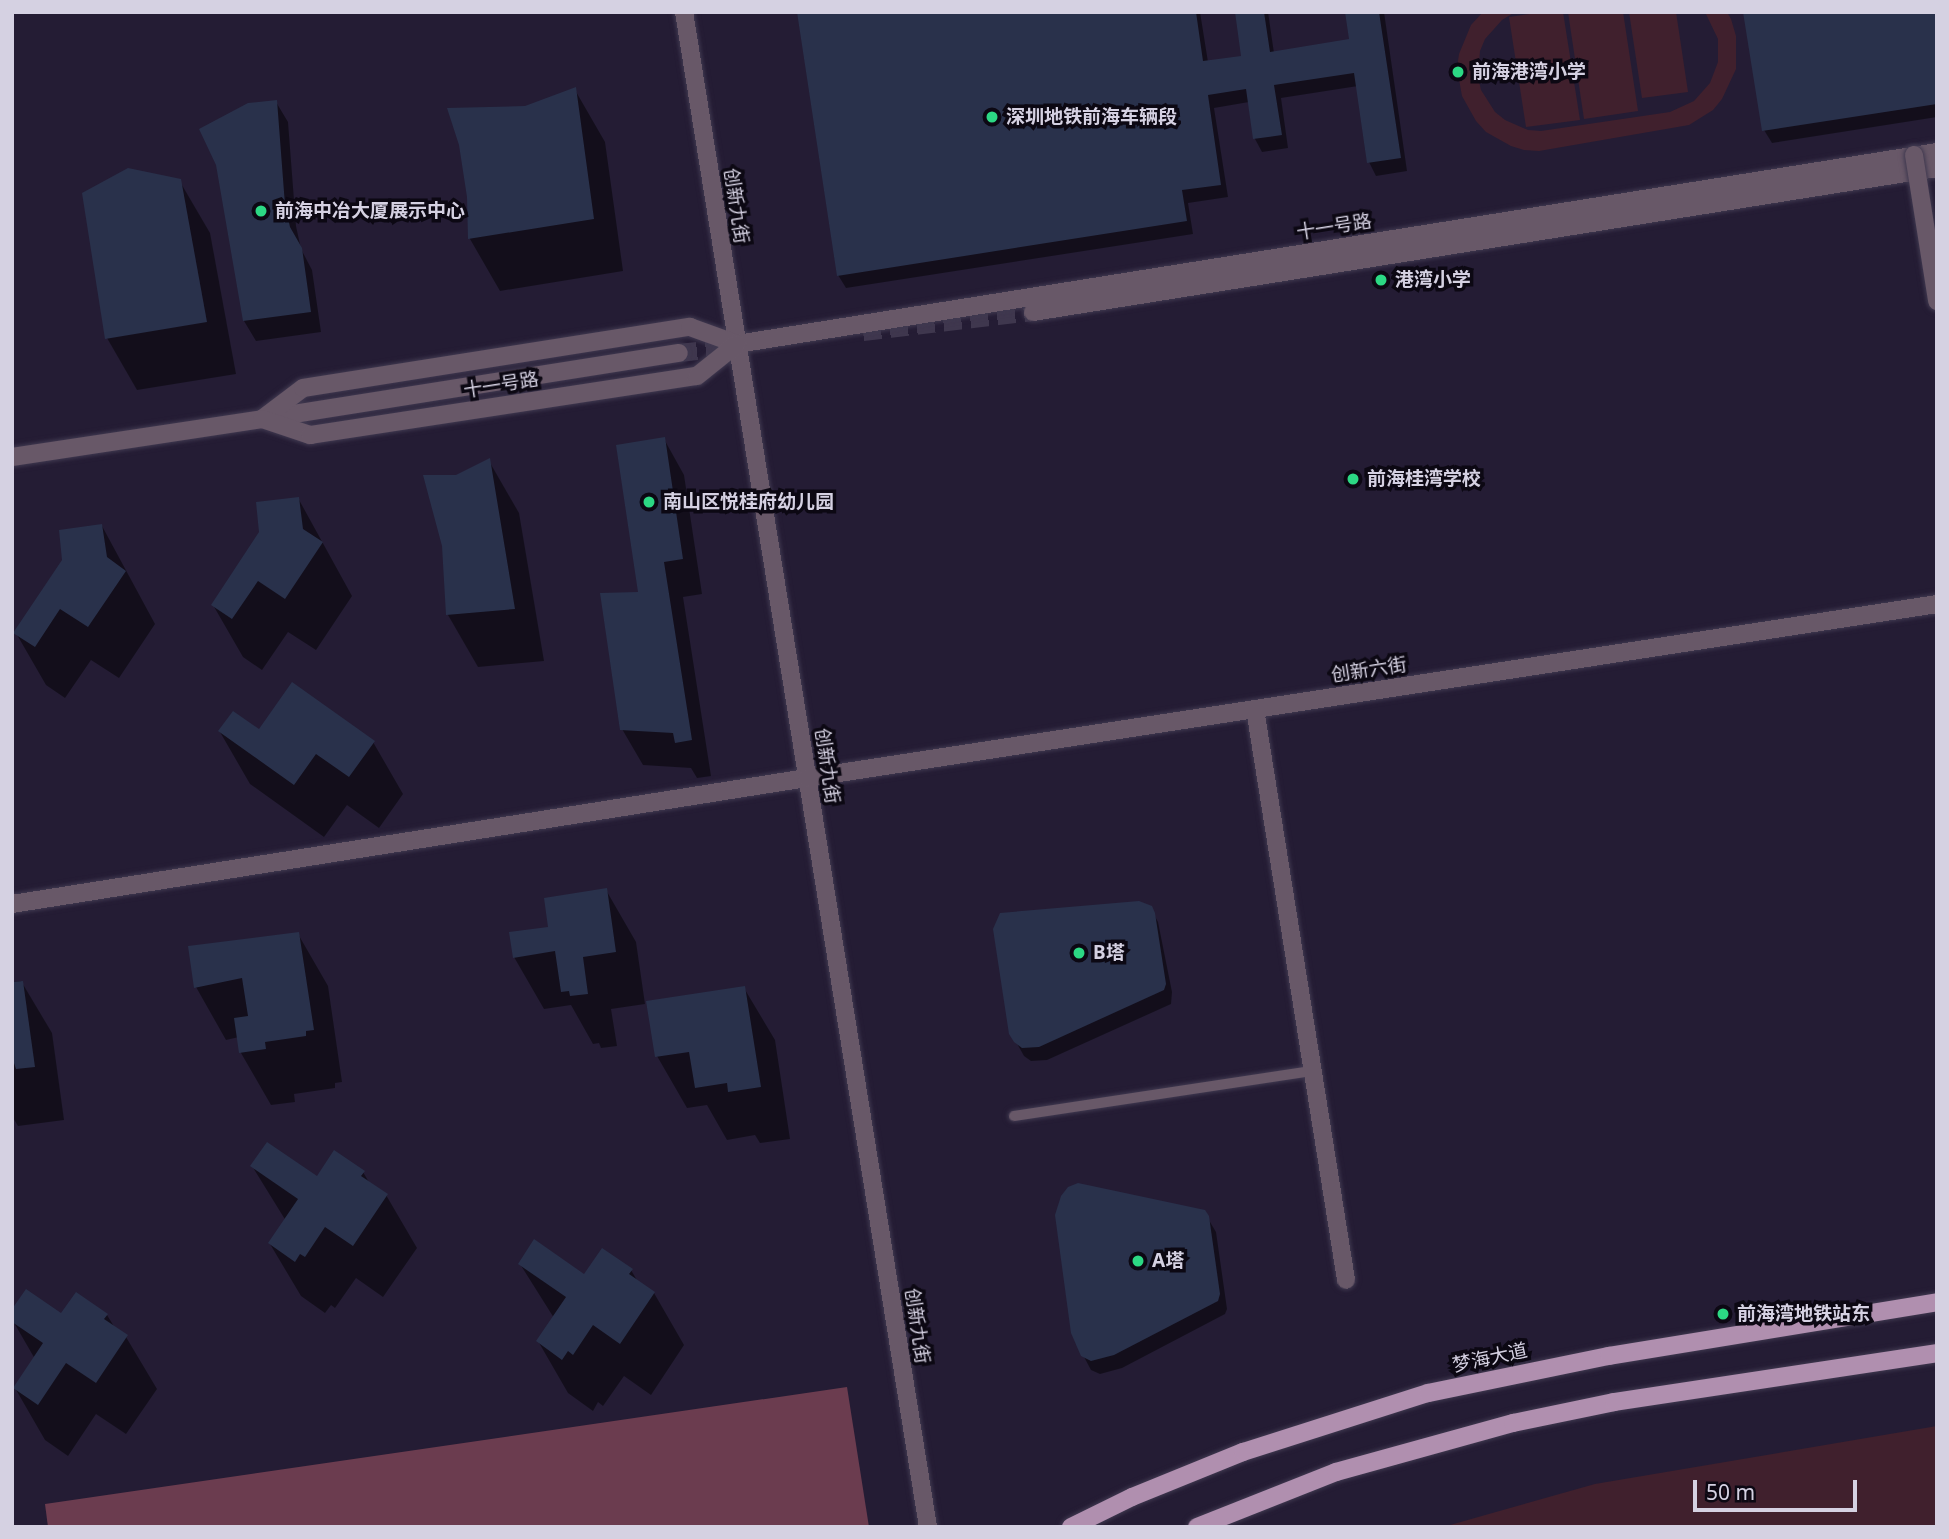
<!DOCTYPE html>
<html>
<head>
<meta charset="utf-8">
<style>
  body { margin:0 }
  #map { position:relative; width:1949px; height:1539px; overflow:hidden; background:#241c34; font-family:"Noto Sans","Noto Sans SC",sans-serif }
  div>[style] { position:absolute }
  .green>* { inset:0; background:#40202d }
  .forest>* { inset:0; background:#6b3c4f }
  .shadow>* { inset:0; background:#0007 }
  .building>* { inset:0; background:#29314b }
  .minor-tunnel>* { height:18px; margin-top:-9px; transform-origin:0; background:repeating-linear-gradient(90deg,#3f374e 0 18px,transparent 0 27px) }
  .roads { filter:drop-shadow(0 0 2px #403950) drop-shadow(0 0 2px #403950) }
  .service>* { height:10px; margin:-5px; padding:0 5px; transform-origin:5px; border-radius:5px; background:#685868 }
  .minor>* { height:18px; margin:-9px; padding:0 9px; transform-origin:9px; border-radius:9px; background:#685868 }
  .tertiary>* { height:18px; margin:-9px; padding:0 9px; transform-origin:9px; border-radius:9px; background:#685868 }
  .primary>* { height:18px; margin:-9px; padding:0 9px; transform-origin:9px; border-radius:9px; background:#b08faf }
  .bridges { filter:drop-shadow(0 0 2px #403950) drop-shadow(0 0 2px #403950) }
  .tertiary-bridge>* { height:18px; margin:-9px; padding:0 9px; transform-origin:9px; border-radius:9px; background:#685868 }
  .dots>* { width:19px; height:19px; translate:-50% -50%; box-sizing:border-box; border:4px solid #0c0813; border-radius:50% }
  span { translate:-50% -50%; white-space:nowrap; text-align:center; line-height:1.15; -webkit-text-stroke:7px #0c0813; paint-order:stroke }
  .poi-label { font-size:19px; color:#d5d1e2; font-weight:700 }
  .left { translate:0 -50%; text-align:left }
  .street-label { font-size:19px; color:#d5d1e2 }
  .frame { position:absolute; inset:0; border:14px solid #d5d1e2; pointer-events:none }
  .scale { position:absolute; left:1693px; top:1480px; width:164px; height:32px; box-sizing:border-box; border:4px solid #d5d1e2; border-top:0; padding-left:9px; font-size:21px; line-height:24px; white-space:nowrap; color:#d5d1e2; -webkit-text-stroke:5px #0c0813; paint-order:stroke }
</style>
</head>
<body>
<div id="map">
  <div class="green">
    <div style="clip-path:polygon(1483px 12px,1515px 12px,1502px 20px,1485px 39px,1480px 51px,1478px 77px,1481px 90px,1495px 112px,1505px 120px,1528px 130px,1541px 131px,1670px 112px,1694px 101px,1710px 83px,1718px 62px,1718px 39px,1705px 12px,1727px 12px,1731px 19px,1736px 36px,1736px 69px,1722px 99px,1713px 110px,1689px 125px,1539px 151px,1524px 150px,1511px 146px,1486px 132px,1476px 121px,1462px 96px,1457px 68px,1459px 54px,1471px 25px)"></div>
    <div style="clip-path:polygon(1543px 12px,1563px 12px,1580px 120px,1526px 127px,1509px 17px)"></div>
    <div style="clip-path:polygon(1568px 12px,1623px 12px,1638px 111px,1584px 119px)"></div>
    <div style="clip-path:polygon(1629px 12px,1676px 12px,1688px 92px,1642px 98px)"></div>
    <div style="clip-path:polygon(1937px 1426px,1937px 1527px,1443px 1527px,1595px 1484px)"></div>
  </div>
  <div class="forest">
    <div style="clip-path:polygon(847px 1387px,869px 1527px,48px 1527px,45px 1504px)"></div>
  </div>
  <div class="shadow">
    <div style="clip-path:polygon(798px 12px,1200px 12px,1208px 62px,1243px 57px,1236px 12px,1268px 12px,1274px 53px,1351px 41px,1347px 12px,1384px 12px,1407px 171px,1376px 176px,1369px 162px,1358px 86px,1281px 98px,1288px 148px,1262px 152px,1255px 139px,1249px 102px,1214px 108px,1228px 197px,1188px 203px,1193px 234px,846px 288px,838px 275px)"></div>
    <div style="clip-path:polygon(1937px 12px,1937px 117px,1772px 143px,1764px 130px)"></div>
    <div style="clip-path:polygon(575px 90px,605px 142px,623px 271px,500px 291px,470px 239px,469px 197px,461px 144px,525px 108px)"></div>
    <div style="clip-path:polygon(276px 102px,288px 122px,296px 226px,301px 249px,312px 270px,321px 332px,256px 341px,244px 321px,218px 165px)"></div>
    <div style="clip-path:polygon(179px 180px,210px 233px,236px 374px,137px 390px,107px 338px)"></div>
    <div style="clip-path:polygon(664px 439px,684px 475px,702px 594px,683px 597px,711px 776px,697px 778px,691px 768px,643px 765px,622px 729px)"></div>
    <div style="clip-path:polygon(489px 461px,519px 513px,544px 661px,478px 667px,448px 615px,457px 477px)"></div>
    <div style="clip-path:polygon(298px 498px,352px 596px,316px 650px,288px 632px,262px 670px,243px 657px,213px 605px)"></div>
    <div style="clip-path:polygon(102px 526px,155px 624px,119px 678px,91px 660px,65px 698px,46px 685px,16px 633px)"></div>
    <div style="clip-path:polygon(220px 732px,259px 732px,373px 742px,403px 794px,379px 828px,347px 805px,324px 837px,250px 784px)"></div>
    <div style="clip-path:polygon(606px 890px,636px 942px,645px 1004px,611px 1009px,617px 1046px,601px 1048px,599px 1043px,593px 1044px,571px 1005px,544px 1009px,514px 957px)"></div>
    <div style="clip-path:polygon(1150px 908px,1158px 922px,1172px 992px,1171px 1004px,1047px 1060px,1031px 1061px,1024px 1056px,1011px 1033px)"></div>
    <div style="clip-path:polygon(298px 934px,328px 986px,342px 1082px,335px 1083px,335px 1088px,294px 1094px,295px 1102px,271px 1105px,241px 1053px,239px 1037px,226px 1040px,196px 987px)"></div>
    <div style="clip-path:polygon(21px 981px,52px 1033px,64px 1120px,18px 1126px,12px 1116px,12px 982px)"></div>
    <div style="clip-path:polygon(744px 988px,775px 1040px,790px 1139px,760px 1143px,755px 1135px,727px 1140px,707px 1105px,687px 1108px,657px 1056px)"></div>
    <div style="clip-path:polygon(252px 1166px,317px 1179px,363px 1172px,370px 1184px,386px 1195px,417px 1248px,383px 1297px,356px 1278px,335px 1308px,331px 1305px,325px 1313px,301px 1296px,270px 1244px,286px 1221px)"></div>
    <div style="clip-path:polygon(1204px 1212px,1216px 1232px,1227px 1309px,1225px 1314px,1122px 1368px,1100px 1374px,1091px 1370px,1083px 1355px)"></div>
    <div style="clip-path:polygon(520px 1264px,585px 1276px,631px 1270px,638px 1282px,654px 1293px,684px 1345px,651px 1395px,624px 1376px,603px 1406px,598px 1402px,593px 1411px,568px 1393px,538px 1341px,554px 1318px)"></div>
    <div style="clip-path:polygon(107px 1315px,115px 1328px,126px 1337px,157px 1389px,126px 1434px,96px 1414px,68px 1456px,45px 1440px,15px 1388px,35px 1359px,13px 1321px)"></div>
  </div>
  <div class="building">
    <div style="clip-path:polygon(797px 12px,1196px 12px,1203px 61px,1241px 56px,1235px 12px,1264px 12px,1270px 52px,1349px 39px,1345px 12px,1379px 12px,1401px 158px,1367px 163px,1354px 73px,1274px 85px,1282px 135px,1253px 139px,1246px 89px,1208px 95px,1221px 185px,1182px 190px,1187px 221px,837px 276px)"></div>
    <div style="clip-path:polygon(1743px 12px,1937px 12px,1937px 104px,1762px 131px)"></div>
    <div style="clip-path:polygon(576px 87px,594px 219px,468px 239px,467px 197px,459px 145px,447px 108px,525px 106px)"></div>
    <div style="clip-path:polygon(277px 100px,285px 205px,290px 227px,302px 248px,311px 312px,243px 321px,216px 165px,199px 129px,248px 103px)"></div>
    <div style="clip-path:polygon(128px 168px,181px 179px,207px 322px,105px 339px,82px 193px)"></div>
    <div style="clip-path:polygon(665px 437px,683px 559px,664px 562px,692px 740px,675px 743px,673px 733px,620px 730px,600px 593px,638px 592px,616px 445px)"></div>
    <div style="clip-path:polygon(490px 458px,515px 609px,446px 615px,442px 546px,423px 475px,456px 475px)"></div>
    <div style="clip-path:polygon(299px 497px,303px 529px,323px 542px,285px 599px,258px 581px,232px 619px,211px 605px,259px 532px,256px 502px)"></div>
    <div style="clip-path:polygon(102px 524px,107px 557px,126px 571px,88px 627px,60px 609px,35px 647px,13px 633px,62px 560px,59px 530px)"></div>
    <div style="clip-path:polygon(292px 682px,375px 741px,349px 777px,316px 754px,294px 785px,218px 731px,233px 711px,259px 729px)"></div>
    <div style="clip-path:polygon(607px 888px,616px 952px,583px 957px,588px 994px,570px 996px,569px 991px,561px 992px,555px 951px,513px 958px,509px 932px,548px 927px,544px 898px)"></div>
    <div style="clip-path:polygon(1139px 901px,1152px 906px,1155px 913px,1166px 984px,1164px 990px,1039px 1047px,1022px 1048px,1014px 1042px,1009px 1034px,993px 929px,1000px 913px)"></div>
    <div style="clip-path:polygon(299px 932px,314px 1030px,306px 1031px,306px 1036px,265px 1042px,266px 1049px,239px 1053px,234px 1018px,248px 1016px,242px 978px,194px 988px,188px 946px)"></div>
    <div style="clip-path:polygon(23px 981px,35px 1067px,16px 1069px,12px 1057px,12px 982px)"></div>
    <div style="clip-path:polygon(745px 986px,761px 1087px,728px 1092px,727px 1083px,695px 1088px,689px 1052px,655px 1057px,646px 1001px)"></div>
    <div style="clip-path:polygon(267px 1142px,317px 1176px,334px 1150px,365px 1171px,361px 1176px,388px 1194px,353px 1246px,325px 1227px,305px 1257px,300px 1254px,295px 1262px,268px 1243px,298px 1199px,250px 1166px)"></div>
    <div style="clip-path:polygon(1078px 1183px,1205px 1210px,1209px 1216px,1220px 1294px,1218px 1301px,1114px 1355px,1091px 1361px,1081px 1356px,1071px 1333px,1055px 1215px,1061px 1196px,1068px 1187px)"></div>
    <div style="clip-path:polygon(534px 1239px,584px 1274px,602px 1248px,633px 1269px,629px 1274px,655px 1292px,620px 1344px,593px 1325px,573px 1355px,568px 1351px,562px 1360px,536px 1341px,566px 1297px,518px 1264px)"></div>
    <div style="clip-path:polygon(26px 1289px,61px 1313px,76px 1292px,108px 1314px,104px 1319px,128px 1335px,96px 1383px,66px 1363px,38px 1405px,13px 1388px,43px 1343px,12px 1322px,12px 1309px)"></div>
  </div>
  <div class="minor-tunnel">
    <div style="left:863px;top:332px;width:171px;rotate:-6.7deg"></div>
    <div style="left:679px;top:353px;width:63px;rotate:-6.3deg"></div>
  </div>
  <div class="roads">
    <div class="service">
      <div style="left:1014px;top:1116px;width:301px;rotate:-8.6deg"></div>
    </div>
    <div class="minor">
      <div style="left:1033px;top:312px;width:915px;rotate:-9.05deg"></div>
      <div style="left:262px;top:419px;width:422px;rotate:-9deg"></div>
      <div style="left:1255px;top:709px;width:578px;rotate:80.94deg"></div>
      <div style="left:12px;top:904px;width:805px;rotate:-9.01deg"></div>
    </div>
    <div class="tertiary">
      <div style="left:684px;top:12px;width:1535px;rotate:80.85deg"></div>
      <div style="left:262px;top:419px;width:51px;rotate:-37.1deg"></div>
      <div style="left:303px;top:388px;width:392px;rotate:-9deg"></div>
      <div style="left:690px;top:327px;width:50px;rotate:19.9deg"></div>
      <div style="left:737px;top:344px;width:1215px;rotate:-9.09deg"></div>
      <div style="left:12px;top:457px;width:253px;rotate:-8.6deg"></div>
      <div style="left:262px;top:419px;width:51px;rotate:18.4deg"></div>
      <div style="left:310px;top:435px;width:391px;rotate:-8.7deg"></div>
      <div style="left:697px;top:376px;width:51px;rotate:-38.7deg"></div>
      <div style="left:807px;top:778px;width:1143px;rotate:-8.75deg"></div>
    </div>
    <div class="primary">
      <div style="left:1071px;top:1527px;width:68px;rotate:-26.2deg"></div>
      <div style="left:1132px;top:1497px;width:120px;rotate:-22.1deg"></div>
      <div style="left:1243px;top:1452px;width:194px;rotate:-17.7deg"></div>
      <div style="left:1428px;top:1393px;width:185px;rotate:-11.6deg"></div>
      <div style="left:1609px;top:1356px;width:332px;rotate:-9.3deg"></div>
      <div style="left:1197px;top:1527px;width:149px;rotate:-21.6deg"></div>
      <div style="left:1336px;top:1472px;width:184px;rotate:-15.5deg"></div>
      <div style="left:1513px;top:1423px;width:103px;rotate:-11.7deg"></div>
      <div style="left:1614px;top:1402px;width:327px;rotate:-8.6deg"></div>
    </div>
  </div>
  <div class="bridges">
    <div class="tertiary-bridge">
      <div style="left:1914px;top:155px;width:148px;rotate:81deg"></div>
    </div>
  </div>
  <div class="dots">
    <div style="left:1458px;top:72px;background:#2cd884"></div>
    <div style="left:992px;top:117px;background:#2cd884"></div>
    <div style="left:261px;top:211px;background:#2cd884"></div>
    <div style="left:1381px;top:280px;background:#2cd884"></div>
    <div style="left:1353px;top:479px;background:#2cd884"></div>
    <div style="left:649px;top:502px;background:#2cd884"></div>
    <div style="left:1079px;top:953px;background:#2cd884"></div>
    <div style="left:1138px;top:1261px;background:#2cd884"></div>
    <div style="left:1723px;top:1314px;background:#2cd884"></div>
  </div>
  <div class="poi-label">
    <span class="left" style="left:1472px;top:72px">前海港湾小学</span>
    <span class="left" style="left:1006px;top:117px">深圳地铁前海车辆段</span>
    <span class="left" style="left:275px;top:211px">前海中冶大厦展示中心</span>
    <span class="left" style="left:1395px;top:280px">港湾小学</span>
    <span class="left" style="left:1367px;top:479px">前海桂湾学校</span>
    <span class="left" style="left:663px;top:502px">南山区悦桂府幼儿园</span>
    <span class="left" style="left:1093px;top:953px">B塔</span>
    <span class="left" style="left:1152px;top:1261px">A塔</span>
    <span class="left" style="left:1737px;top:1314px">前海湾地铁站东</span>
  </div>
  <div class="street-label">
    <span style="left:736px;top:206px;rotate:81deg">创新九街</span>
    <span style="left:1334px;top:227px;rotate:-9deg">十一号路</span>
    <span style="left:501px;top:385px;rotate:-9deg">十一号路</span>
    <span style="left:1369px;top:670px;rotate:-9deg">创新六街</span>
    <span style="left:827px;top:766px;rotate:81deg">创新九街</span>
    <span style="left:917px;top:1326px;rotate:81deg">创新九街</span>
    <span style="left:1490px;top:1358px;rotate:-12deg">梦海大道</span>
  </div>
  <div class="frame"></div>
  <div class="scale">50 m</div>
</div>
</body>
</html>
